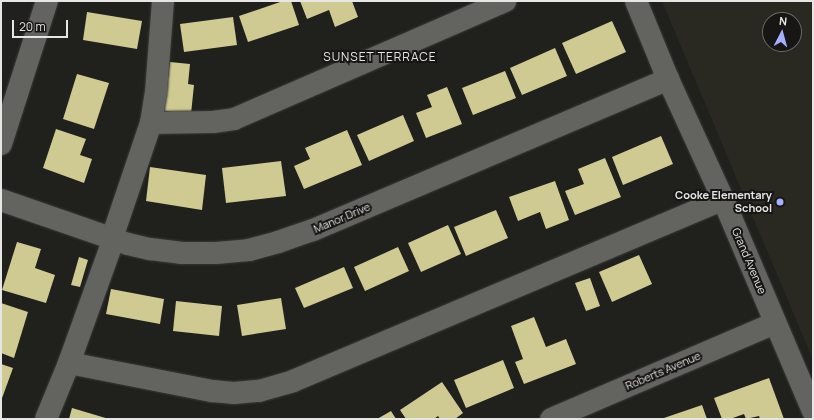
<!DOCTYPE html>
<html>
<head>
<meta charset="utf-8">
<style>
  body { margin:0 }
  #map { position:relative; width:814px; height:420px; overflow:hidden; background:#20201d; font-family:Manrope,sans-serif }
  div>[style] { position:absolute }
  .built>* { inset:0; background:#2a2921 }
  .building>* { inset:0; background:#cfca92 }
  .roads { filter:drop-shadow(0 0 1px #3a3a38) drop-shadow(0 0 1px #3a3a38) }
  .minor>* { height:22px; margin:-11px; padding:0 11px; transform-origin:11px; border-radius:11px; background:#636360 }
  .dots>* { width:11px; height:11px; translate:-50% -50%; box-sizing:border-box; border:2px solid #171614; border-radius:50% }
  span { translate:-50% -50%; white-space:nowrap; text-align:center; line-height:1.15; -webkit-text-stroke:4px #171614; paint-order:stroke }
  .poi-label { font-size:11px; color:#e6e6e4; font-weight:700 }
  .right { translate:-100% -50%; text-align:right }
  .street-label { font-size:11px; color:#e6e6e4 }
  .neighbourhood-label { font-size:12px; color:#e6e6e4; letter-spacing:1px }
  .frame { position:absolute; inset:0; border:2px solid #e6e6e4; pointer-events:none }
  .north { position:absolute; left:762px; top:12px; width:40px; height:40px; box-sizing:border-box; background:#171614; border:1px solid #6a6967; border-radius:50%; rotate:6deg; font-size:11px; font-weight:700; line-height:16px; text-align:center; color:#e6e6e4 }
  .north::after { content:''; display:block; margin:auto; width:14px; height:18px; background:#a5b1fc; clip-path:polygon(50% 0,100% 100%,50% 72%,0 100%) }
  .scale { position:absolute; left:12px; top:20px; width:56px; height:18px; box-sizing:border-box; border:2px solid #e6e6e4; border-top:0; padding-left:5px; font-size:12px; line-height:14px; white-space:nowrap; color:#e6e6e4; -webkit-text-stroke:3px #171614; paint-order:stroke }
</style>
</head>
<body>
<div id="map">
  <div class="built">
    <div style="clip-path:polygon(evenodd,662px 1px,813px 1px,813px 360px,662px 1px,770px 20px,794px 20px,794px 44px,770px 44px,770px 20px)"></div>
  </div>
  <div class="building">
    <div style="clip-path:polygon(283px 1px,291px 1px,299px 25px,248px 42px,239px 16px)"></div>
    <div style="clip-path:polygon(300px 1px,352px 1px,358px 17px,335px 27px,329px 10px,307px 19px)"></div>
    <div style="clip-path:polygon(87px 12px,142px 21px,137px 49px,83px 40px)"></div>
    <div style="clip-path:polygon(233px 17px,237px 45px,184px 52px,180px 24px)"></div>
    <div style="clip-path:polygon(612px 21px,626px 52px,576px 74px,562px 43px)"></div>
    <div style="clip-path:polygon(555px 48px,567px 76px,522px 95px,510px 68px)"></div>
    <div style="clip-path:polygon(170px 62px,190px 64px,188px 84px,194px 85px,191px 114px,164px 111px)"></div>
    <div style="clip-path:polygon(505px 71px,516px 98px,473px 115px,462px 88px)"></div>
    <div style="clip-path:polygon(77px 74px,109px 83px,94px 129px,63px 119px)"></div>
    <div style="clip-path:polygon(447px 87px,462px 124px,426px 138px,416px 113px,432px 107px,427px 95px)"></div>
    <div style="clip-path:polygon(403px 115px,414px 141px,369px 161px,357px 135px)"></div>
    <div style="clip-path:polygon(56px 129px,86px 139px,80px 155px,92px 159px,84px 183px,43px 168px)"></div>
    <div style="clip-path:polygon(347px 130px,362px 165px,304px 189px,294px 166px,310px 159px,305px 148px)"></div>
    <div style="clip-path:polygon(661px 136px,673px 164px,623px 185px,612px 157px)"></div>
    <div style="clip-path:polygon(605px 158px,621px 197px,575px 215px,565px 191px,584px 184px,578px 169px)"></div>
    <div style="clip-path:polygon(281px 161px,286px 196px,226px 203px,222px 168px)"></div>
    <div style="clip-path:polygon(150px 167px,206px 175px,202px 210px,146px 201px)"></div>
    <div style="clip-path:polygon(555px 181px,569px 220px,546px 229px,540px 212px,518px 221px,509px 197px)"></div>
    <div style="clip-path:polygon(496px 210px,508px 238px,466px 256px,454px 227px)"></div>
    <div style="clip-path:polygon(448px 225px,461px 254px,421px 272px,408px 243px)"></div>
    <div style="clip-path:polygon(17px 242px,41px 249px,35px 268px,55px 275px,46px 303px,2px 290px)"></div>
    <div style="clip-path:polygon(398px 247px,409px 271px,365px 291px,354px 267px)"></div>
    <div style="clip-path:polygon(639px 255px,652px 284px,612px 302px,599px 272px)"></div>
    <div style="clip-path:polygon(79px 257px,88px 260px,80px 287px,71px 285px)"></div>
    <div style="clip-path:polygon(344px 267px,353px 288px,304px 308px,295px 288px)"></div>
    <div style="clip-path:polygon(590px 278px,600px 306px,586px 311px,575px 283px)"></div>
    <div style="clip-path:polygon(111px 289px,164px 299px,160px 324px,106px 314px)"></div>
    <div style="clip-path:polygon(281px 298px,286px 329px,242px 336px,237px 305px)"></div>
    <div style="clip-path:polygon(176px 301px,222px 306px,219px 336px,173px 331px)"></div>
    <div style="clip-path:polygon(1px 303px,28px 312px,14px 358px,1px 353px)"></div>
    <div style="clip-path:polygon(534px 317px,546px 347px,566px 339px,576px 364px,524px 384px,515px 362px,523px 359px,511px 326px)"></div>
    <div style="clip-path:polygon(503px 360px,514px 388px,466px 408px,454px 380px)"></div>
    <div style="clip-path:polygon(1px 364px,13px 368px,1px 401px)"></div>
    <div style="clip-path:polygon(769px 378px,784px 419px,760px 419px,759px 416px,746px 419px,744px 414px,730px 419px,722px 419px,714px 398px)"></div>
    <div style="clip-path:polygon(442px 382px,463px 413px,455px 419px,440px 419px,438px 416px,434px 419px,406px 419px,400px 410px)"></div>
    <div style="clip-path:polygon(702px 405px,707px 419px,661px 419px)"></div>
    <div style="clip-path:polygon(72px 408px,109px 419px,69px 419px)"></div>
    <div style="clip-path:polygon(391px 411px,396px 419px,377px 419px)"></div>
  </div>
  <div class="roads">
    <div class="minor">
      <div style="left:636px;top:1px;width:84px;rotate:67.7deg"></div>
      <div style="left:668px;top:79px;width:132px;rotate:65.4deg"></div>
      <div style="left:723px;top:199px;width:230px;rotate:67deg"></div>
      <div style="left:151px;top:123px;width:62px;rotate:-0.9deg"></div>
      <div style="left:213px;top:122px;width:21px;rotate:-8deg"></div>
      <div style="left:234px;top:119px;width:296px;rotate:-23.5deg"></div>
      <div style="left:1px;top:144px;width:150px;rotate:-72.2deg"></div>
      <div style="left:1px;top:200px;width:134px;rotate:19.1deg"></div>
      <div style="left:128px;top:244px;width:23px;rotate:13deg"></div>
      <div style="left:150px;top:249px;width:31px;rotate:7deg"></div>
      <div style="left:181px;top:253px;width:35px"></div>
      <div style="left:216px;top:253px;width:33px;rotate:-5deg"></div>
      <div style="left:249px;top:250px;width:30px;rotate:-15deg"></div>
      <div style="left:278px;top:242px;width:37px;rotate:-19deg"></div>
      <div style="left:313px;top:230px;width:386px;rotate:-23deg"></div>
      <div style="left:112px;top:238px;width:121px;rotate:-71.3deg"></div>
      <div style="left:151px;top:123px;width:31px;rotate:-81deg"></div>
      <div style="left:156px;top:92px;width:91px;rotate:-85.6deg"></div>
      <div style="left:69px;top:363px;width:146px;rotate:11.1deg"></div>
      <div style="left:212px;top:391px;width:22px;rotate:5deg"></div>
      <div style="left:234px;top:393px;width:25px;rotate:-5deg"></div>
      <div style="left:259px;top:391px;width:35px;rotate:-16deg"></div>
      <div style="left:293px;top:381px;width:467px;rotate:-22.9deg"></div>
      <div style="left:46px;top:419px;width:61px;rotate:-67.7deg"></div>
      <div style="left:69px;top:363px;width:133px;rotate:-70.2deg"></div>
      <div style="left:551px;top:419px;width:244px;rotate:-23.2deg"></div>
    </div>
  </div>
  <div class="dots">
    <div style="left:780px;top:202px;background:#a5b1fc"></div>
  </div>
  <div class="poi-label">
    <span class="right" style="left:772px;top:202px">Cooke Elementary<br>School</span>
  </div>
  <div class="street-label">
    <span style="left:342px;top:218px;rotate:-23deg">Manor Drive</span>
    <span style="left:749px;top:261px;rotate:67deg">Grand Avenue</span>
    <span style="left:663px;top:371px;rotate:-23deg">Roberts Avenue</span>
  </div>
  <div class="neighbourhood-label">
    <span style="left:380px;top:57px">SUNSET TERRACE</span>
  </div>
  <div class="frame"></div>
  <div class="north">N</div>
  <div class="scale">20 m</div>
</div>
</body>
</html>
